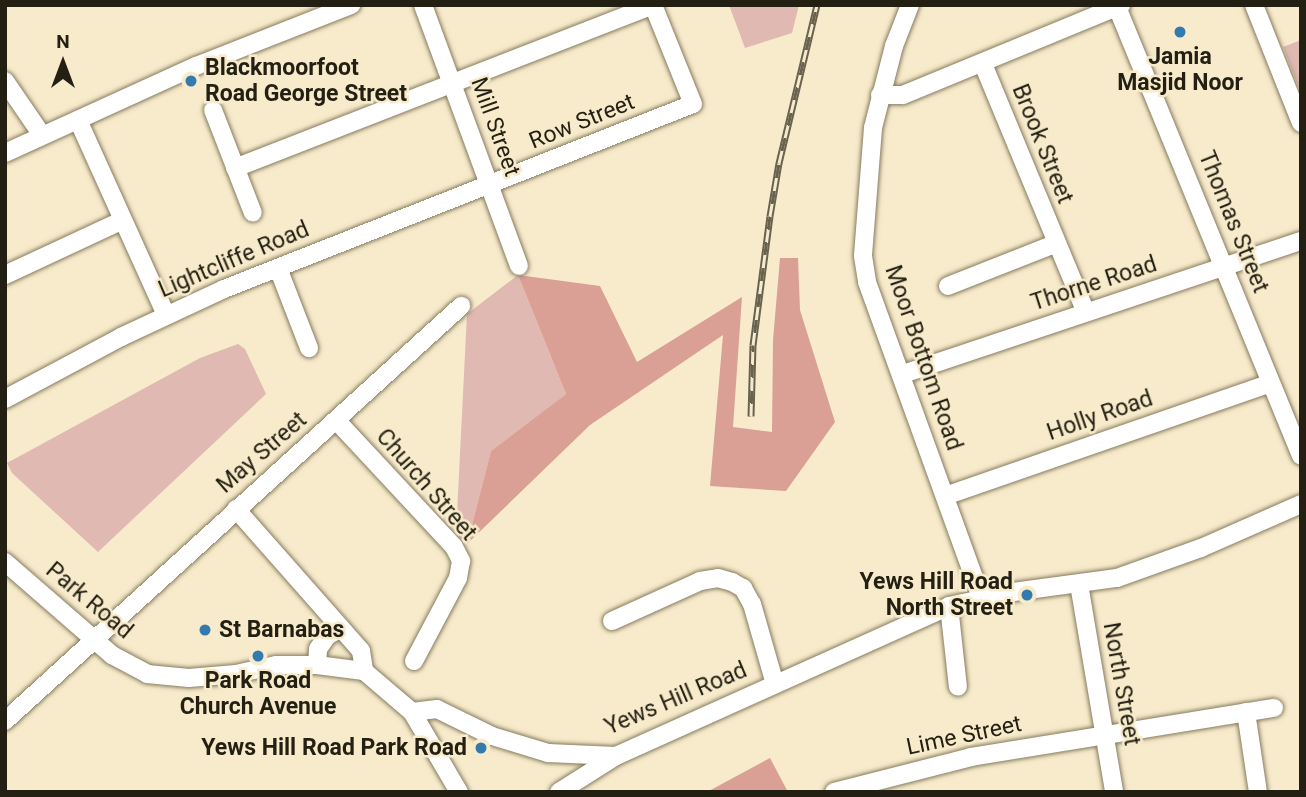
<!DOCTYPE html>
<html>
<head>
<meta charset="utf-8">
<style>
  body { margin:0 }
  #map { position:relative; width:1306px; height:797px; overflow:hidden; background:#f7ebcb; font-family:Roboto,sans-serif }
  div>[style] { position:absolute }
  .green>* { inset:0; background:#dfb9b2 }
  .forest>* { inset:0; background:#da9f95 }
  .roads { filter:drop-shadow(0 0 2px #867b5e) drop-shadow(0 0 2px #867b5e) }
  .minor>* { height:18px; margin:-9px; padding:0 9px; transform-origin:9px; border-radius:9px; background:#fff }
  .rail>* { height:7px; margin-top:-3.5px; transform-origin:0; background:repeating-linear-gradient(90deg,#f7ebcb 0 13px,#68624f 0 26px); box-sizing:border-box; border-block:2px solid #68624f }
  .dots>* { width:19px; height:19px; translate:-50% -50%; box-sizing:border-box; border:4px solid #f7ebcb; border-radius:50% }
  span { translate:-50% -50%; white-space:nowrap; text-align:center; line-height:1.15; -webkit-text-stroke:5px #f7ebcb; paint-order:stroke }
  .poi-label { font-size:23px; color:#231f13; font-weight:700 }
  .left { translate:0 -50%; text-align:left }
  .right { translate:-100% -50%; text-align:right }
  .street-label { font-size:23px; color:#231f13 }
  .frame { position:absolute; inset:0; border:7px solid #231f13; pointer-events:none }
  .north { position:absolute; left:28px; top:28px; width:70px; height:70px; -webkit-text-stroke:5px #f7ebcb; paint-order:stroke; rotate:0deg; font-size:19px; font-weight:700; line-height:28px; text-align:center; color:#231f13 }
  .north::after { content:''; display:block; margin:auto; width:24px; height:32px; background:#231f13; clip-path:polygon(50% 0,100% 100%,50% 72%,0 100%) }
</style>
</head>
<body>
<div id="map">
  <div class="green">
    <div style="clip-path:polygon(729px 5px,799px 5px,792px 33px,745px 48px)"></div>
    <div style="clip-path:polygon(1301px 40px,1301px 93px,1283px 47px)"></div>
    <div style="clip-path:polygon(518px 275px,566px 394px,491px 451px,467px 544px,456px 534px,467px 314px)"></div>
    <div style="clip-path:polygon(238px 344px,245px 349px,266px 394px,98px 552px,12px 473px,7px 463px,200px 358px)"></div>
  </div>
  <div class="forest">
    <div style="clip-path:polygon(780px 258px,798px 258px,800px 310px,835px 422px,786px 491px,710px 486px,723px 335px,590px 425px,467px 544px,491px 451px,566px 394px,518px 275px,600px 286px,637px 362px,742px 297px,733px 427px,772px 432px,773px 340px)"></div>
    <div style="clip-path:polygon(770px 758px,788px 792px,707px 792px)"></div>
  </div>
  <div class="roads">
    <div class="minor">
      <div style="left:423px;top:5px;width:278px;rotate:69.8deg"></div>
      <div style="left:910px;top:5px;width:44px;rotate:111.3deg"></div>
      <div style="left:894px;top:46px;width:85px;rotate:104.4deg"></div>
      <div style="left:873px;top:128px;width:128px;rotate:94.5deg"></div>
      <div style="left:863px;top:256px;width:26px;rotate:81deg"></div>
      <div style="left:867px;top:282px;width:337px;rotate:70.1deg"></div>
      <div style="left:1254px;top:5px;width:127px;rotate:68.3deg"></div>
      <div style="left:1117px;top:7px;width:485px;rotate:67.7deg"></div>
      <div style="left:983px;top:64px;width:269px;rotate:67.5deg"></div>
      <div style="left:5px;top:81px;width:65px;rotate:55.6deg"></div>
      <div style="left:880px;top:95px;width:23px"></div>
      <div style="left:903px;top:95px;width:236px;rotate:-22.4deg"></div>
      <div style="left:213px;top:110px;width:110px;rotate:68.8deg"></div>
      <div style="left:78px;top:120px;width:214px;rotate:65.7deg"></div>
      <div style="left:5px;top:153px;width:210px;rotate:-24.5deg"></div>
      <div style="left:196px;top:66px;width:167px;rotate:-21.5deg"></div>
      <div style="left:235px;top:168px;width:448px;rotate:-21.3deg"></div>
      <div style="left:278px;top:268px;width:86px;rotate:68.8deg"></div>
      <div style="left:5px;top:275px;width:130px;rotate:-25deg"></div>
      <div style="left:948px;top:286px;width:117px;rotate:-21.5deg"></div>
      <div style="left:903px;top:374px;width:420px;rotate:-18.5deg"></div>
      <div style="left:5px;top:399px;width:132px;rotate:-28.1deg"></div>
      <div style="left:121px;top:337px;width:114px;rotate:-25deg"></div>
      <div style="left:224px;top:289px;width:504px;rotate:-21.53deg"></div>
      <div style="left:693px;top:104px;width:107px;rotate:-112deg"></div>
      <div style="left:336px;top:420px;width:173px;rotate:47.1deg"></div>
      <div style="left:454px;top:547px;width:16px;rotate:63deg"></div>
      <div style="left:461px;top:561px;width:17px;rotate:100deg"></div>
      <div style="left:458px;top:578px;width:94px;rotate:117.9deg"></div>
      <div style="left:945px;top:496px;width:345px;rotate:-19.1deg"></div>
      <div style="left:236px;top:509px;width:189px;rotate:48.6deg"></div>
      <div style="left:361px;top:651px;width:20px;rotate:81deg"></div>
      <div style="left:5px;top:562px;width:142px;rotate:41deg"></div>
      <div style="left:112px;top:655px;width:40px;rotate:28deg"></div>
      <div style="left:147px;top:674px;width:42px;rotate:5.4deg"></div>
      <div style="left:189px;top:678px;width:47px;rotate:-4.9deg"></div>
      <div style="left:236px;top:674px;width:41px;rotate:-12.7deg"></div>
      <div style="left:276px;top:665px;width:41px"></div>
      <div style="left:317px;top:665px;width:47px;rotate:7.3deg"></div>
      <div style="left:364px;top:671px;width:63px;rotate:40.5deg"></div>
      <div style="left:412px;top:712px;width:93px;rotate:59.6deg"></div>
      <div style="left:1079px;top:584px;width:211px;rotate:80.4deg"></div>
      <div style="left:949px;top:606px;width:81px;rotate:83.7deg"></div>
      <div style="left:612px;top:621px;width:97px;rotate:-24.4deg"></div>
      <div style="left:700px;top:581px;width:18px;rotate:-9deg"></div>
      <div style="left:718px;top:578px;width:15px;rotate:16deg"></div>
      <div style="left:732px;top:582px;width:13px;rotate:29deg"></div>
      <div style="left:743px;top:588px;width:18px;rotate:61deg"></div>
      <div style="left:752px;top:604px;width:83px;rotate:74deg"></div>
      <div style="left:317px;top:665px;width:16px;rotate:-86deg"></div>
      <div style="left:318px;top:649px;width:16px;rotate:-55deg"></div>
      <div style="left:327px;top:636px;width:16px;rotate:-30deg"></div>
      <div style="left:412px;top:712px;width:25px;rotate:-7deg"></div>
      <div style="left:437px;top:709px;width:61px;rotate:26.1deg"></div>
      <div style="left:492px;top:736px;width:59px;rotate:16.9deg"></div>
      <div style="left:548px;top:753px;width:68px;rotate:2.5deg"></div>
      <div style="left:616px;top:756px;width:365px;rotate:-24.2deg"></div>
      <div style="left:949px;top:606px;width:66px;rotate:-12.3deg"></div>
      <div style="left:1013px;top:592px;width:105px;rotate:-7.7deg"></div>
      <div style="left:1117px;top:578px;width:89px;rotate:-19.7deg"></div>
      <div style="left:1201px;top:548px;width:109px;rotate:-23.7deg"></div>
      <div style="left:1246px;top:712px;width:81px;rotate:81.5deg"></div>
      <div style="left:5px;top:721px;width:617px;rotate:-42.3deg"></div>
      <div style="left:559px;top:792px;width:67px;rotate:-32.3deg"></div>
      <div style="left:834px;top:792px;width:141px;rotate:-14.3deg"></div>
      <div style="left:971px;top:757px;width:307px;rotate:-9.2deg"></div>
    </div>
  </div>
  <div class="rail">
    <div style="left:751px;top:416px;width:71px;rotate:-88.4deg"></div>
    <div style="left:753px;top:345px;width:130px;rotate:-82.5deg"></div>
    <div style="left:770px;top:216px;width:54px;rotate:-80.4deg"></div>
    <div style="left:779px;top:163px;width:163px;rotate:-76.5deg"></div>
  </div>
  <div class="dots">
    <div style="left:1180px;top:32px;background:#337aaf"></div>
    <div style="left:191px;top:81px;background:#337aaf"></div>
    <div style="left:1027px;top:595px;background:#337aaf"></div>
    <div style="left:205px;top:630px;background:#337aaf"></div>
    <div style="left:258px;top:656px;background:#337aaf"></div>
    <div style="left:481px;top:748px;background:#337aaf"></div>
  </div>
  <div class="poi-label">
    <span style="left:1180px;top:70px">Jamia<br>Masjid Noor</span>
    <span class="left" style="left:205px;top:81px">Blackmoorfoot<br>Road George Street</span>
    <span class="right" style="left:1013px;top:595px">Yews Hill Road<br>North Street</span>
    <span class="left" style="left:219px;top:630px">St Barnabas</span>
    <span style="left:258px;top:694px">Park Road<br>Church Avenue</span>
    <span class="right" style="left:467px;top:748px">Yews Hill Road Park Road</span>
  </div>
  <div class="street-label">
    <span style="left:582px;top:122px;rotate:-22deg">Row Street</span>
    <span style="left:495px;top:127px;rotate:70deg">Mill Street</span>
    <span style="left:1042px;top:144px;rotate:68deg">Brook Street</span>
    <span style="left:1233px;top:222px;rotate:68deg">Thomas Street</span>
    <span style="left:234px;top:260px;rotate:-23deg">Lightcliffe Road</span>
    <span style="left:1094px;top:284px;rotate:-18deg">Thorne Road</span>
    <span style="left:923px;top:358px;rotate:71deg">Moor Bottom Road</span>
    <span style="left:1100px;top:416px;rotate:-19deg">Holly Road</span>
    <span style="left:262px;top:453px;rotate:-41deg">May Street</span>
    <span style="left:426px;top:485px;rotate:49deg">Church Street</span>
    <span style="left:89px;top:601px;rotate:40deg">Park Road</span>
    <span style="left:1121px;top:684px;rotate:80deg">North Street</span>
    <span style="left:676px;top:699px;rotate:-23deg">Yews Hill Road</span>
    <span style="left:964px;top:736px;rotate:-12deg">Lime Street</span>
  </div>
  <div class="frame"></div>
  <div class="north">N</div>
</div>
</body>
</html>
